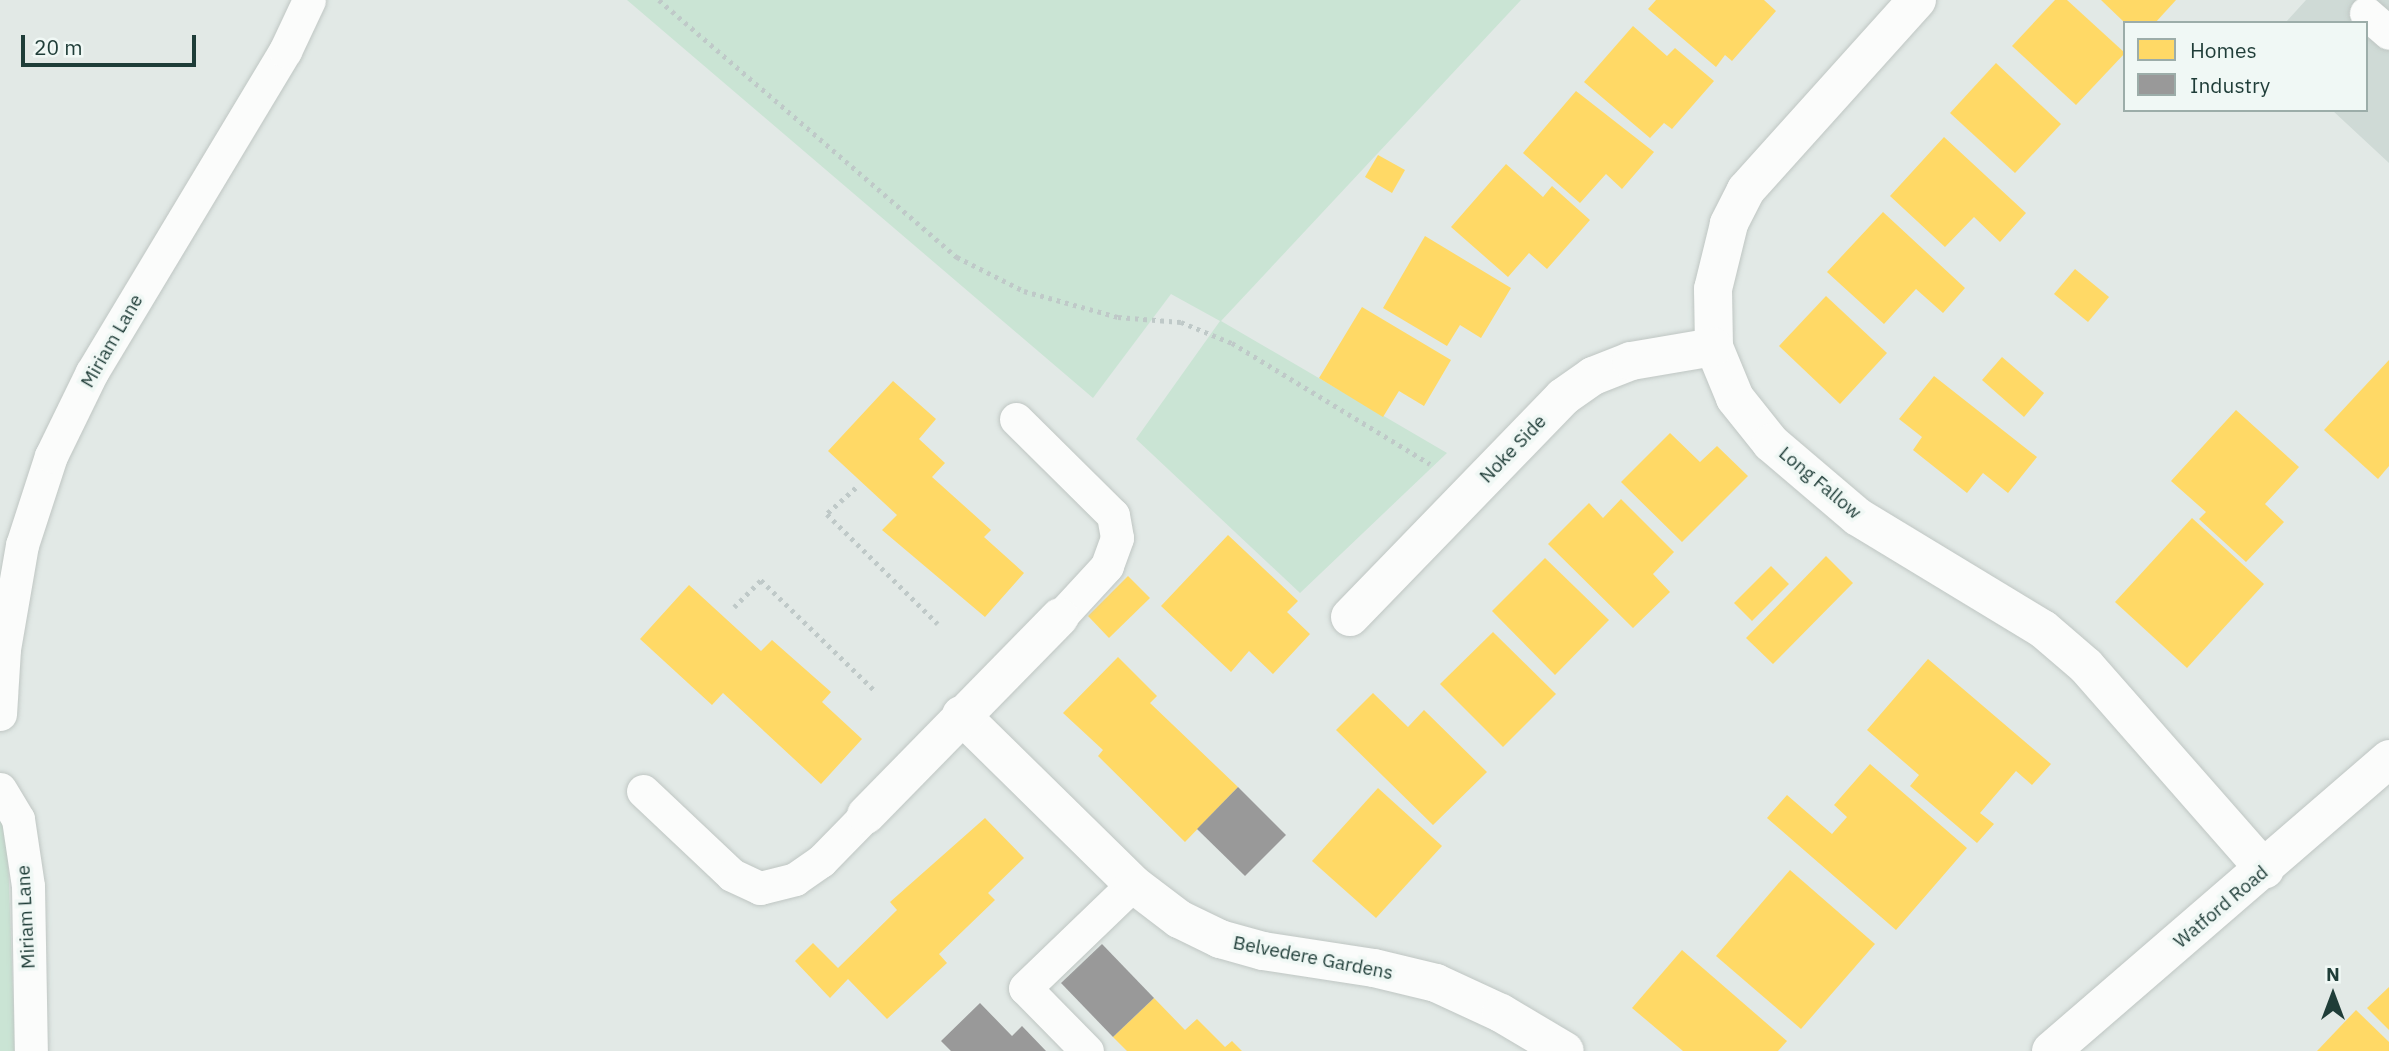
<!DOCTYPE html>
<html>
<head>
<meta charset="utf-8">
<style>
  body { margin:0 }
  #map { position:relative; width:2389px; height:1051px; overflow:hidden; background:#e2e9e6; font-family:"IBM Plex Sans",sans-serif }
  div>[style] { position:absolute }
  .built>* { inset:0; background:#cfdad6 }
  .green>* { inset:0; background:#cae4d4 }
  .homes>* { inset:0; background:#ffd966 }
  .industry>* { inset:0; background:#999 }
  .path>* { height:4.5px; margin-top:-2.25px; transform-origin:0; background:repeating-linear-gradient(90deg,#bfc9c8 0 3.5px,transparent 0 8.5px) }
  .roads { filter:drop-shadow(0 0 2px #bfc6c3) drop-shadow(0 0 2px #bfc6c3) }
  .service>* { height:33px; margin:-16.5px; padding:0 16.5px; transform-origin:16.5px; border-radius:16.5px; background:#fbfcfb }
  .minor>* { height:38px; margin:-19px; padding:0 19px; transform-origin:19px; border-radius:19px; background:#fbfcfb }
  .secondary>* { height:38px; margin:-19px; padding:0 19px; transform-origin:19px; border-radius:19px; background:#fbfcfb }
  span { translate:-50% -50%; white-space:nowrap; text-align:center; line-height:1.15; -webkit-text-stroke:7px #f0f8f5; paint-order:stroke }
  .street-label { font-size:19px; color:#1f3d38 }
  .legend { position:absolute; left:2123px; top:21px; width:245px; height:91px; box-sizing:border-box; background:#f0f8f5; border:2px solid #9cada9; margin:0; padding:9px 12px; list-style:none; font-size:21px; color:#1f3d38 }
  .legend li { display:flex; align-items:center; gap:14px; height:35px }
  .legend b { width:35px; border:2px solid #9cada9 }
  .north { position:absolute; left:2298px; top:960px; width:70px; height:70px; -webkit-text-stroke:5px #f0f8f5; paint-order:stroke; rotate:0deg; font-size:19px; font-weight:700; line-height:28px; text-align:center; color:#1f3d38 }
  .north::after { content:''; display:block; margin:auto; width:24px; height:32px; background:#1f3d38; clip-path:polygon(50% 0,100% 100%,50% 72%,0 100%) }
  .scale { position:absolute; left:21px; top:35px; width:175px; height:32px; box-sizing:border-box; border:4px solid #1f3d38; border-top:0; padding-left:9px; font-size:21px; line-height:24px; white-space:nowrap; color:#1f3d38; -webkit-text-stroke:5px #f0f8f5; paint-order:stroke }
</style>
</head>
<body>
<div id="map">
  <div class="built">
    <div style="clip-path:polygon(2306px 0,2389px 0,2389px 163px,2332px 110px,2366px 110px,2366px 23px,2285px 23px)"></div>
  </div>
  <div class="green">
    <div style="clip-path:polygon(627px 0,1521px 0,1221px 321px,1447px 453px,1300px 593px,1136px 439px,1220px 321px,1171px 294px,1093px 398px)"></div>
    <div style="clip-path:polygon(0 821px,7px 829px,15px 1051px,0 1051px)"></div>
  </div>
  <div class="homes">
    <div style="clip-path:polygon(1656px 0,1764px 0,1776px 11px,1732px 61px,1725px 55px,1716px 67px,1648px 9px)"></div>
    <div style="clip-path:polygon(2055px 0,2067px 0,2125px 53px,2076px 105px,2012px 46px)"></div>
    <div style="clip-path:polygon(2101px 0,2176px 0,2155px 23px,2125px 23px)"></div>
    <div style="clip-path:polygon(1633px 26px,1667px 56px,1675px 48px,1714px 81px,1672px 129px,1664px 123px,1650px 138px,1584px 82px)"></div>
    <div style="clip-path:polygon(1996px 63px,2061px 124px,2015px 173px,1950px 113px)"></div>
    <div style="clip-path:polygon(1576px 91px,1654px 152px,1622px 189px,1606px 174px,1580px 203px,1523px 153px)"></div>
    <div style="clip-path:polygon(1944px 137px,2026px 213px,2000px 242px,1974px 217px,1945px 247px,1890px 196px)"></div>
    <div style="clip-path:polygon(1378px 155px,1405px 170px,1392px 193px,1365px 177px)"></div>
    <div style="clip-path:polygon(1506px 164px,1543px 197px,1552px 186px,1590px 220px,1547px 269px,1529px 253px,1508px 277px,1451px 227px)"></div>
    <div style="clip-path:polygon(1883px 212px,1965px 288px,1943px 313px,1916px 289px,1884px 324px,1827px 272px)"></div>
    <div style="clip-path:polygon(1425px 236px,1511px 288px,1481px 338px,1460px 325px,1447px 346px,1383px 308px)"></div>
    <div style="clip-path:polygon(2075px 269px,2109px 297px,2088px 322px,2054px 294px)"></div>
    <div style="clip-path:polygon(1826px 296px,1887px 353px,1840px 404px,1779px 346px)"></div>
    <div style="clip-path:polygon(1362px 307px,1451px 360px,1424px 406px,1399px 391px,1383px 417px,1319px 378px)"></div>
    <div style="clip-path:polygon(2002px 357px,2044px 393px,2024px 417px,1982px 380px)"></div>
    <div style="clip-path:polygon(2389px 360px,2389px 466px,2378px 479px,2324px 430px)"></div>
    <div style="clip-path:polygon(1934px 376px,2037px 457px,2008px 493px,1983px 473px,1967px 493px,1913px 450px,1922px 437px,1899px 419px)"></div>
    <div style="clip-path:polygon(893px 381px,936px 419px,919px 439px,945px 463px,932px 477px,991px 530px,984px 537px,1024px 573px,985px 617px,882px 530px,897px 515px,828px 451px)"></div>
    <div style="clip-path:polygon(2236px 410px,2299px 467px,2265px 504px,2284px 522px,2246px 562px,2199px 519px,2206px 512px,2171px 481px)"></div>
    <div style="clip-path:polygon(1670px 433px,1700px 462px,1717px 446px,1748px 476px,1682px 542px,1621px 482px)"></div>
    <div style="clip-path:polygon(1621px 499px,1674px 552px,1653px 574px,1670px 592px,1633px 628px,1548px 544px,1589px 503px,1603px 518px)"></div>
    <div style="clip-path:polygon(2192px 518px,2264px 584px,2187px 668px,2115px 602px)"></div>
    <div style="clip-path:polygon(1228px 535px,1298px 601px,1287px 612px,1310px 634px,1273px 674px,1249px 651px,1231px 672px,1161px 606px)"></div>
    <div style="clip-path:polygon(1826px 556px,1853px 583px,1773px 664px,1746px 638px)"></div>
    <div style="clip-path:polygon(1545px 558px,1609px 620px,1555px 675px,1492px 611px)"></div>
    <div style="clip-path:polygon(1771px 566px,1789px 584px,1752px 621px,1734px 603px)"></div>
    <div style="clip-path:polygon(1128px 576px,1150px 598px,1109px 638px,1088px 616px)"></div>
    <div style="clip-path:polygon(689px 585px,761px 651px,772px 640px,831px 692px,822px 702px,862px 739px,821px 784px,723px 693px,712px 705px,640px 639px)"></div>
    <div style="clip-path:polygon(1493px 632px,1556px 694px,1503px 747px,1440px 684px)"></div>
    <div style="clip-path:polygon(1118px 657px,1157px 696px,1150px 703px,1238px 787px,1185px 842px,1098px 756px,1103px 750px,1063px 713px)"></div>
    <div style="clip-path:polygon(1928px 659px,2051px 764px,2032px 785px,2016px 771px,1980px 813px,1994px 824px,1977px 843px,1910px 786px,1919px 775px,1867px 730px)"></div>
    <div style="clip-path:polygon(1373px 693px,1408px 727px,1424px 710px,1487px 772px,1433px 825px,1336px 730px)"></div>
    <div style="clip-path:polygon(1870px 764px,1967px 848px,1896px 930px,1767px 818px,1787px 795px,1832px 834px,1847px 817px,1834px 805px)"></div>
    <div style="clip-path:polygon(1378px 788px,1442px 846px,1376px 918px,1312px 861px)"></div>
    <div style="clip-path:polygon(985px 818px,1024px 858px,988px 893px,995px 900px,939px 954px,947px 963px,887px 1019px,848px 979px,830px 998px,795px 961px,813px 943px,838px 968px,897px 910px,890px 902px)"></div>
    <div style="clip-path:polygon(1790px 870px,1875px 944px,1801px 1029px,1716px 956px)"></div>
    <div style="clip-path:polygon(1682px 950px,1787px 1041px,1778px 1051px,1683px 1051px,1632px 1008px)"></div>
    <div style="clip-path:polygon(2389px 987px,2389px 1030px,2367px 1008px)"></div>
    <div style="clip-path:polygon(1154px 998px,1185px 1030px,1197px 1019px,1225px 1047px,1232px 1041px,1242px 1051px,1127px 1051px,1113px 1037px)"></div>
    <div style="clip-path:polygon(2356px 1010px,2389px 1042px,2389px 1051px,2317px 1051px)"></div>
  </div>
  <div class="industry">
    <div style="clip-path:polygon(1238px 787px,1286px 835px,1245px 876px,1197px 829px)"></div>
    <div style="clip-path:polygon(1102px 944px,1154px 998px,1113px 1037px,1061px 983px)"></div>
    <div style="clip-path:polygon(980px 1003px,1012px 1036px,1022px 1026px,1046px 1051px,951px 1051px,941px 1041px)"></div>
  </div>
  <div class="path">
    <div style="left:659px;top:0;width:394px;rotate:40.8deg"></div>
    <div style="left:957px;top:257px;width:75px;rotate:26.9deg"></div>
    <div style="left:1024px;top:291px;width:98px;rotate:15.5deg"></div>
    <div style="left:1118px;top:317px;width:63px;rotate:4.5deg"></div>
    <div style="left:1181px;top:322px;width:55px;rotate:22.4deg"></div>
    <div style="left:1232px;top:343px;width:232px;rotate:31.4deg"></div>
    <div style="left:856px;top:488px;width:39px;rotate:138deg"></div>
    <div style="left:827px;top:514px;width:156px;rotate:44.7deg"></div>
    <div style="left:734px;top:607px;width:38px;rotate:-45deg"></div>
    <div style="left:761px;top:580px;width:158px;rotate:44.2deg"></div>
  </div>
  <div class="roads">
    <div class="service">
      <div style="left:2366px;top:13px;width:30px;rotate:41deg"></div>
      <div style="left:1016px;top:419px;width:136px;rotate:44.7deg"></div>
      <div style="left:1113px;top:515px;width:23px;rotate:80deg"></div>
      <div style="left:1117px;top:538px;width:30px;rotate:110deg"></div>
      <div style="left:1107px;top:566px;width:69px;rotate:132.7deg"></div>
      <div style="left:0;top:714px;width:65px;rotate:-86.5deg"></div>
      <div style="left:4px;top:649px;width:106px;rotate:-80.2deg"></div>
      <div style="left:22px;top:545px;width:94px;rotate:-72deg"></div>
      <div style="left:51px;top:456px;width:93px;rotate:-64deg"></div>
      <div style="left:92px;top:372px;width:375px;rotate:-59deg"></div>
      <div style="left:285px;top:51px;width:56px;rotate:-64.8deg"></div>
      <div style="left:0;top:789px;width:35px;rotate:59deg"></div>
      <div style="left:18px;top:819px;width:68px;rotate:81.5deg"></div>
      <div style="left:28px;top:886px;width:165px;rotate:89deg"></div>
      <div style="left:643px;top:791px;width:122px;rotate:43.3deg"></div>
      <div style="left:732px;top:875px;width:31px;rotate:25deg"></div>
      <div style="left:760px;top:888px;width:36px;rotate:-14deg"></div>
      <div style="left:795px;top:879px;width:32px;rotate:-35deg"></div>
      <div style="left:821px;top:861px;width:64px;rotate:-45.6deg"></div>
      <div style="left:1087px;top:1051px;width:88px;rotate:-134.5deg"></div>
      <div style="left:1025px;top:988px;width:150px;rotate:-43.9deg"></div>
    </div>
    <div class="minor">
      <div style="left:1917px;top:0;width:256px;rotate:132deg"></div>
      <div style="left:1746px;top:190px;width:38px;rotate:117deg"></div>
      <div style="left:1729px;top:224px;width:67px;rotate:103.8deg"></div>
      <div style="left:1713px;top:289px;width:58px;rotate:89deg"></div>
      <div style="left:1714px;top:347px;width:55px;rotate:67.6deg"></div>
      <div style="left:1735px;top:398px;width:58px;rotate:51.3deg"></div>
      <div style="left:1771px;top:443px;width:114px;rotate:40.4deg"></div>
      <div style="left:1858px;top:517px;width:216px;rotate:31.2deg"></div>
      <div style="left:2043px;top:629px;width:57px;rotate:40.7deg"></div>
      <div style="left:2086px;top:666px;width:271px;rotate:48.7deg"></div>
      <div style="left:1350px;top:617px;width:306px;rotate:-45.9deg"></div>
      <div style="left:1563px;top:397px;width:37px;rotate:-35deg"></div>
      <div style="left:1593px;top:376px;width:41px;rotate:-21.5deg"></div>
      <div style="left:1631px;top:361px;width:84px;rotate:-9.6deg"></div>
      <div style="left:961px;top:715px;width:241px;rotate:44.5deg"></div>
      <div style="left:1133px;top:884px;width:58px;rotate:37.3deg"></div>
      <div style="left:1179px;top:919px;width:46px;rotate:26deg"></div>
      <div style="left:1220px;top:939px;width:45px;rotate:15.6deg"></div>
      <div style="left:1263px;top:951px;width:112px;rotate:8.7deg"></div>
      <div style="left:1374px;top:968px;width:64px;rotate:13.6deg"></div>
      <div style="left:1436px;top:983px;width:72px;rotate:24.8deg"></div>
      <div style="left:1501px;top:1013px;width:74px;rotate:30.7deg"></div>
      <div style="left:866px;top:815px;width:277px;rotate:-45.6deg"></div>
    </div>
    <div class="secondary">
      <div style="left:2051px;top:1051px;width:447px;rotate:-40.8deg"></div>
    </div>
  </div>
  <div class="street-label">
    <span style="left:112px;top:341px;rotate:-60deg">Miriam Lane</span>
    <span style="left:1513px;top:449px;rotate:-46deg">Noke Side</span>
    <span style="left:1820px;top:483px;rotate:40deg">Long Fallow</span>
    <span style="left:2221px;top:907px;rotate:-40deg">Watford Road</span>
    <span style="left:26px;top:917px;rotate:-93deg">Miriam Lane</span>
    <span style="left:1313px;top:958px;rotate:11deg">Belvedere Gardens</span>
  </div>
  <ul class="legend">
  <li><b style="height:19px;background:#ffd966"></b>Homes</li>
  <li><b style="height:19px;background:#999"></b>Industry</li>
  </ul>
  <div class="north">N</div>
  <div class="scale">20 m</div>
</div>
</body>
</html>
